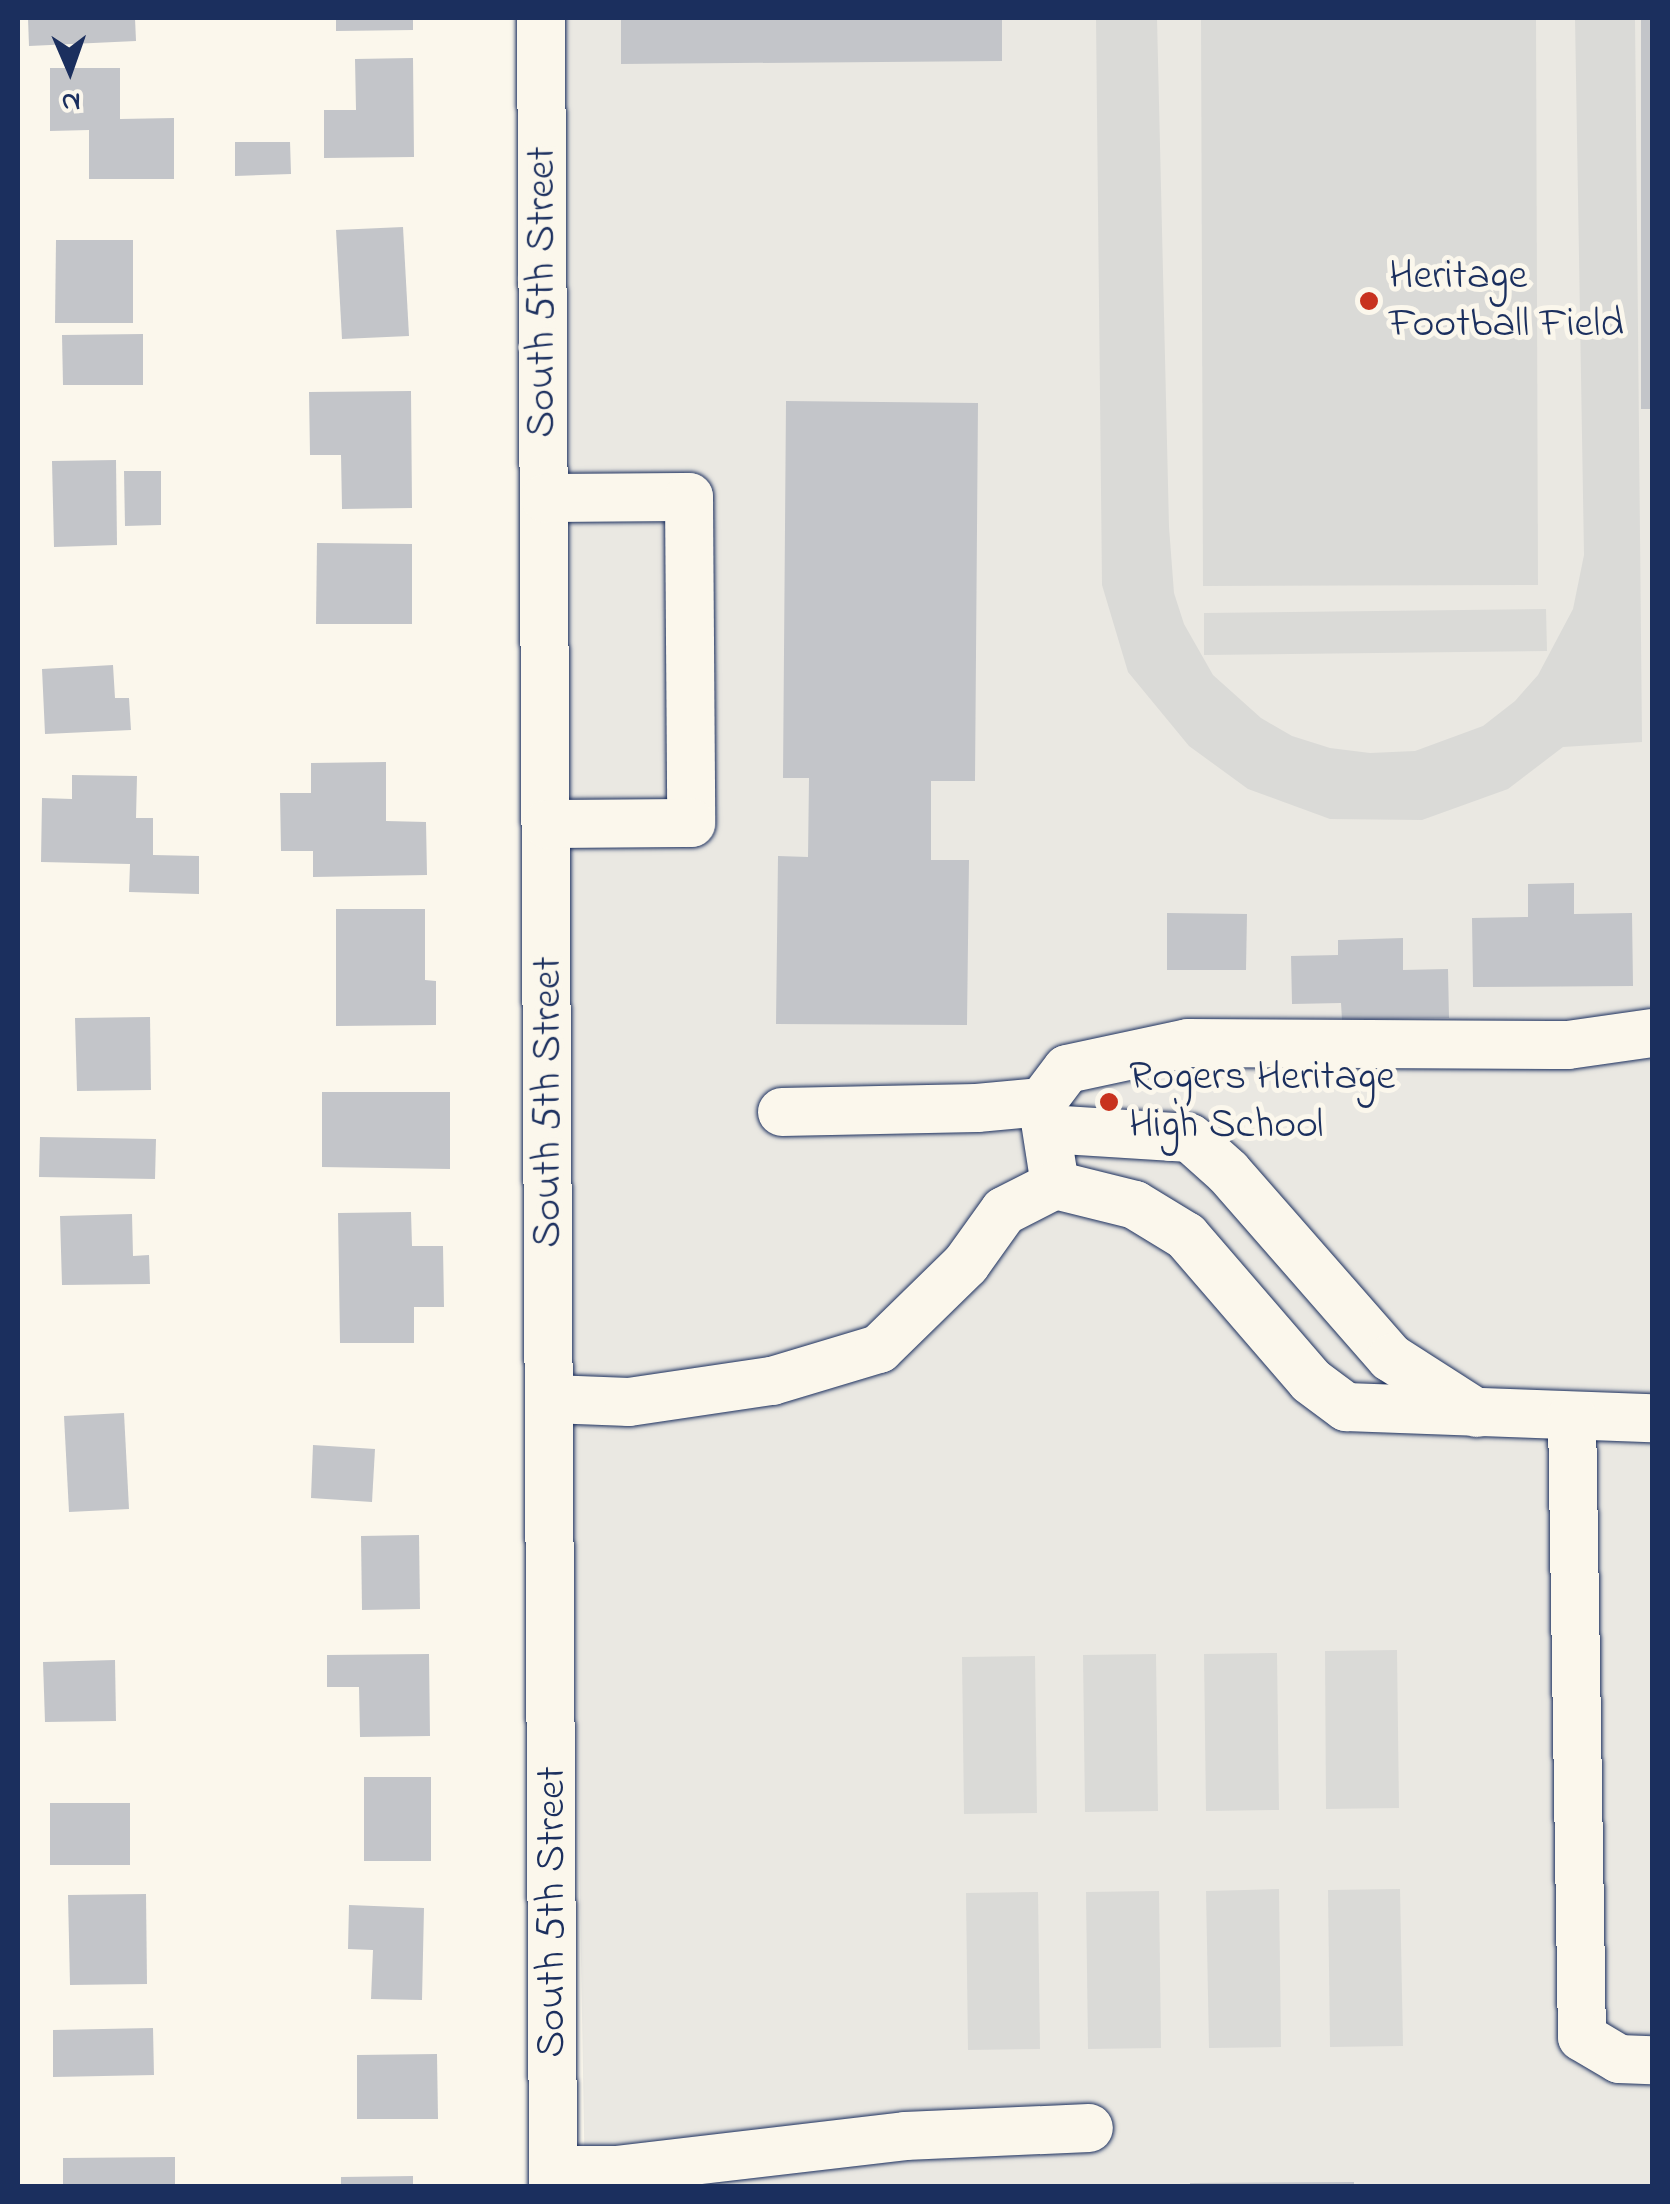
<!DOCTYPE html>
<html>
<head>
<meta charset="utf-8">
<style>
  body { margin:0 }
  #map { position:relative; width:1670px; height:2204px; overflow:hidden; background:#fbf7ec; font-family:"Indie Flower",sans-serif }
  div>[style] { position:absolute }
  .built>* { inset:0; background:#eae8e2 }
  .green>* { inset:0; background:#dadad7 }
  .building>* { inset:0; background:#c3c5c9 }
  .roads { filter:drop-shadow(0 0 2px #1b2f5e) drop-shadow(0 0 2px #1b2f5e) }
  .minor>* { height:48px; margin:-24px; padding:0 24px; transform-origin:24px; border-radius:24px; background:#fbf7ec }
  .dots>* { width:28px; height:28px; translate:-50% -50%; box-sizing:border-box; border:5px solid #fbf7ec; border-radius:50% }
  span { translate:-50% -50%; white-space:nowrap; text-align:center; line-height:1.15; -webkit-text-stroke:10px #fbf7ec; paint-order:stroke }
  .poi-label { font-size:42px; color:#1b2f5e }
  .left { translate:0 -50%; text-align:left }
  .street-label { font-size:42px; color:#1b2f5e }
  .frame { position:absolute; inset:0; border:20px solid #1b2f5e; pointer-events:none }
  .north { position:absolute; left:20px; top:20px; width:100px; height:100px; -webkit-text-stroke:8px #fbf7ec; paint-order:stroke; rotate:178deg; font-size:28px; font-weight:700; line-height:40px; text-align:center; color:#1b2f5e }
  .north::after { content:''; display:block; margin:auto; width:35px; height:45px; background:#1b2f5e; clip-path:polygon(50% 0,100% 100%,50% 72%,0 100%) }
</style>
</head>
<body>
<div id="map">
  <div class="built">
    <div style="clip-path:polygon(547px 18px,1652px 18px,1652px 2186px,585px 2186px)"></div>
  </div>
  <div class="green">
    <div style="clip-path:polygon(1096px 18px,1157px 18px,1169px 527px,1174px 593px,1184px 624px,1213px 675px,1261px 718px,1292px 736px,1330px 748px,1370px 753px,1415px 751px,1483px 726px,1515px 701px,1538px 675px,1573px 609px,1584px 555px,1575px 18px,1635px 18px,1642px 742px,1563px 747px,1508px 789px,1422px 820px,1330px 819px,1248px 789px,1189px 746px,1128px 672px,1102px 585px)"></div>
    <div style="clip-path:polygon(1201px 18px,1536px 18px,1538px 585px,1203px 586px)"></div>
    <div style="clip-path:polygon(1546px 609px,1547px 651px,1204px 655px,1204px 613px)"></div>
    <div style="clip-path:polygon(1397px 1650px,1399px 1808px,1326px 1809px,1325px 1651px)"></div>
    <div style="clip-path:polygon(1277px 1653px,1279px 1810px,1206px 1811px,1204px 1654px)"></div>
    <div style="clip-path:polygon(1156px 1654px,1158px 1811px,1085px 1812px,1083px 1655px)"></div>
    <div style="clip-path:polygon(1035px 1656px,1037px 1813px,964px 1814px,962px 1657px)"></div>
    <div style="clip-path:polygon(1279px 1889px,1281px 2047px,1209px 2048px,1206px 1891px)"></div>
    <div style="clip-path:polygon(1400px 1889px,1403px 2046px,1330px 2047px,1328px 1890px)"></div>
    <div style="clip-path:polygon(1159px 1891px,1161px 2048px,1088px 2049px,1086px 1892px)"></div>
    <div style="clip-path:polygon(1038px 1892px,1040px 2049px,968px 2050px,966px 1893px)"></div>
  </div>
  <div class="building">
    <div style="clip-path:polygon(28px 18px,135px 18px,136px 41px,29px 46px)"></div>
    <div style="clip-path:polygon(336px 18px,413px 18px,413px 30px,336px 31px)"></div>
    <div style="clip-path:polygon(621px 18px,1002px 18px,1002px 61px,621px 64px)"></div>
    <div style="clip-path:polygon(1641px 19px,1652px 19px,1652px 409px,1641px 409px)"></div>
    <div style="clip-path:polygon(413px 58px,414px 157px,324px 158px,324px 110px,356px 110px,355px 59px)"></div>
    <div style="clip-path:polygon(50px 68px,120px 68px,120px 119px,174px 118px,174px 179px,89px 179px,89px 130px,50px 131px)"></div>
    <div style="clip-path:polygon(235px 142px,290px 142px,291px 174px,235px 176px)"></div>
    <div style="clip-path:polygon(403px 227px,409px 336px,342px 339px,336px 230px)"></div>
    <div style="clip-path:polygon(56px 240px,133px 240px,133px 323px,55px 323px)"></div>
    <div style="clip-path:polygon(143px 334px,143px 385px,63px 385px,62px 335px)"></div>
    <div style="clip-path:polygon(411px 391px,412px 508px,342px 509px,341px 455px,310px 455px,309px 392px)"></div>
    <div style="clip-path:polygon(786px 401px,978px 403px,975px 781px,931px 781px,931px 860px,969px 860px,967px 1025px,776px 1024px,778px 856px,808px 857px,809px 778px,783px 778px)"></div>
    <div style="clip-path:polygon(116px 460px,117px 545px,54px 547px,52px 461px)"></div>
    <div style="clip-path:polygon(124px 471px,161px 471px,161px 525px,125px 526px)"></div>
    <div style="clip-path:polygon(317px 543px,412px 544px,412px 624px,316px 624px)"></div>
    <div style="clip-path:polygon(113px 665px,115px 698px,129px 698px,131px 730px,45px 734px,42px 669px)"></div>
    <div style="clip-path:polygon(386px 762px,386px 821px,426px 822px,427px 875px,313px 877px,313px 851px,281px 851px,280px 793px,311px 793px,311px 763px)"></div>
    <div style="clip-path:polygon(72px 775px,137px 776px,136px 818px,153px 818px,153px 855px,199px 856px,199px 894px,129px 892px,130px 864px,41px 862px,42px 798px,72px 799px)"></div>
    <div style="clip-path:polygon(1574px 883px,1574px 914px,1632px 913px,1633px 986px,1473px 987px,1472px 918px,1528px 917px,1528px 884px)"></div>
    <div style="clip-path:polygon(336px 909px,425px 909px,425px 980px,436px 981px,436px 1025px,336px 1026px)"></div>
    <div style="clip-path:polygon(1167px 913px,1247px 914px,1246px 970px,1167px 970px)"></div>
    <div style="clip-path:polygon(1403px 938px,1403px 970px,1448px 969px,1449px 1018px,1342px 1020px,1341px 1003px,1292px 1004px,1291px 956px,1338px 955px,1338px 940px)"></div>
    <div style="clip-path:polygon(150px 1017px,151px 1090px,77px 1091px,75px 1018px)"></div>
    <div style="clip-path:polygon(322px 1092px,450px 1092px,450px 1169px,322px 1167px)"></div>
    <div style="clip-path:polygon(40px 1137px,156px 1139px,155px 1179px,39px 1177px)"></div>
    <div style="clip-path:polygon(411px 1212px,412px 1246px,443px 1246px,444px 1307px,414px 1307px,414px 1343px,340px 1343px,338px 1213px)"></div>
    <div style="clip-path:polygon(132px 1214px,133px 1256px,149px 1255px,150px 1284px,62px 1285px,60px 1216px)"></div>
    <div style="clip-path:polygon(124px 1413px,129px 1509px,69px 1512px,64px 1416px)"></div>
    <div style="clip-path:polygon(313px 1445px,375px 1449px,372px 1502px,311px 1498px)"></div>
    <div style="clip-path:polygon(419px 1535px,420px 1609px,362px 1610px,361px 1536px)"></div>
    <div style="clip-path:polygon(429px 1654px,430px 1736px,360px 1737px,359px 1687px,327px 1687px,327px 1655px)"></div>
    <div style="clip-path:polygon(115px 1660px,116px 1721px,45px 1722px,43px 1662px)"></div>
    <div style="clip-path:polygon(364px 1777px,431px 1777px,431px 1861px,364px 1861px)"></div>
    <div style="clip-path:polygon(50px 1803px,130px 1803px,130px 1865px,50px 1865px)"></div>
    <div style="clip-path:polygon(146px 1894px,147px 1984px,70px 1985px,68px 1895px)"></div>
    <div style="clip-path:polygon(349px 1905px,424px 1908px,422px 2000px,371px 1999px,373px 1950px,348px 1949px)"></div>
    <div style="clip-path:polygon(153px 2028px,154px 2075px,53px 2077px,53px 2030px)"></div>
    <div style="clip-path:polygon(437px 2054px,438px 2119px,357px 2119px,357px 2055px)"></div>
    <div style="clip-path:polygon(175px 2157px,175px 2186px,63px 2186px,63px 2158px)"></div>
    <div style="clip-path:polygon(413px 2176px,413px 2186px,341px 2186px,341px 2177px)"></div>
    <div style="clip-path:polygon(1354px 2182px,1354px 2186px,1190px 2186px,1190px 2183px)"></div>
  </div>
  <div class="roads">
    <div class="minor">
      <div style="left:541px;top:18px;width:2168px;rotate:89.68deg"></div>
      <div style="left:545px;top:498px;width:144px;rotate:-0.4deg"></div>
      <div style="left:689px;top:497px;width:326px;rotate:89.6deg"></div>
      <div style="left:691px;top:823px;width:144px;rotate:179.6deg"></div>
      <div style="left:782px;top:1112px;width:195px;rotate:-1.2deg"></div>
      <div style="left:977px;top:1108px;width:65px;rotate:-5.3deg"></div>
      <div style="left:1047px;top:1129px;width:143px;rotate:3.6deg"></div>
      <div style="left:1190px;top:1138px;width:51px;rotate:41.8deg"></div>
      <div style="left:1228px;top:1172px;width:247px;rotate:48.8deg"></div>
      <div style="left:1391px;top:1358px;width:102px;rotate:32.6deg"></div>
      <div style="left:1055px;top:1185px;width:84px;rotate:-98.9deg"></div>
      <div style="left:1042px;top:1102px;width:41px;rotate:-52.9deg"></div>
      <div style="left:1067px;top:1069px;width:124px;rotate:-12.1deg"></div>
      <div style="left:1188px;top:1043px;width:380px;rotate:0.3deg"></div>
      <div style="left:1568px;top:1045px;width:85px;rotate:-8.1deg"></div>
      <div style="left:551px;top:1399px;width:78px;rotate:2.2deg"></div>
      <div style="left:629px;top:1402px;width:145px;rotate:-8.4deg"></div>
      <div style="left:772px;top:1381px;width:112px;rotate:-16.7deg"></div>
      <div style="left:879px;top:1349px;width:122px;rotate:-44.3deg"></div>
      <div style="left:966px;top:1264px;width:65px;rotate:-54.4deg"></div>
      <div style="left:1004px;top:1211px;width:57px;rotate:-27deg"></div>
      <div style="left:1055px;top:1185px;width:82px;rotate:14deg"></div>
      <div style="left:1135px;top:1205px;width:60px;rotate:31.3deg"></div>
      <div style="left:1186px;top:1236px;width:191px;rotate:49.2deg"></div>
      <div style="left:1311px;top:1381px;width:44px;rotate:36.6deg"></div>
      <div style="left:1346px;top:1407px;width:306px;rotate:2.1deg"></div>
      <div style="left:1572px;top:1416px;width:621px;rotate:89.08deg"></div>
      <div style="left:1582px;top:2037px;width:43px;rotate:30.7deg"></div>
      <div style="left:1619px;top:2059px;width:33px;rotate:2deg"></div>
      <div style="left:553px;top:2170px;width:63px"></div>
      <div style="left:616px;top:2170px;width:291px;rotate:-6.7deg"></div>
      <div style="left:905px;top:2136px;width:184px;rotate:-2.5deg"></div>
    </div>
  </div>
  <div class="dots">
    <div style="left:1369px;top:301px;background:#c8321e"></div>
    <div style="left:1109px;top:1102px;background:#c8321e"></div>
  </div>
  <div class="poi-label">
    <span class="left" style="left:1389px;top:301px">Heritage<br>Football Field</span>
    <span class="left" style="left:1129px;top:1102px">Rogers Heritage<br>High School</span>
  </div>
  <div class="street-label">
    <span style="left:543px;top:292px;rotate:-90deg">South 5th Street</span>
    <span style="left:549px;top:1102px;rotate:-90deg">South 5th Street</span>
    <span style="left:553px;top:1912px;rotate:-90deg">South 5th Street</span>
  </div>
  <div class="frame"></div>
  <div class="north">N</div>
</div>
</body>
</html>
